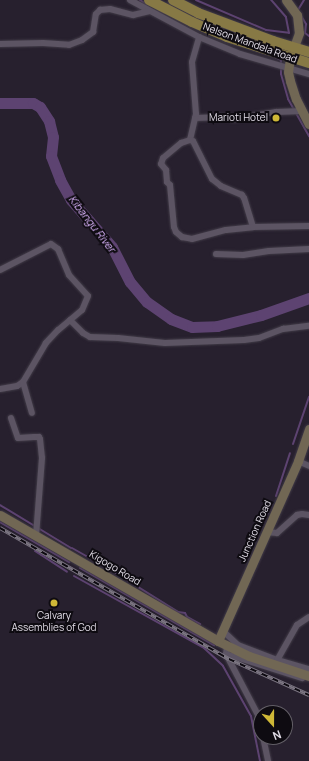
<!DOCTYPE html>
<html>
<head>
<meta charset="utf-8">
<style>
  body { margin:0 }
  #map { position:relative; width:309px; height:761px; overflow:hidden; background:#27202e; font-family:Manrope,sans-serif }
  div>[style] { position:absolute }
  .stream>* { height:2px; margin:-1px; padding:0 1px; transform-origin:1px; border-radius:1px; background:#5d4371 }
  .river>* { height:11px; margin:-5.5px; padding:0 5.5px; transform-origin:5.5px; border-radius:5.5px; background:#5d4371 }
  .roads { filter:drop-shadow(0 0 1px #423c48) drop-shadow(0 0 1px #423c48) }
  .street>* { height:6px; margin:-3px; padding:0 3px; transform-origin:3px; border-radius:3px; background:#5c5463 }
  .secondary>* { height:9px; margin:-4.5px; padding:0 4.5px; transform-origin:4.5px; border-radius:4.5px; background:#716754 }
  .primary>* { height:10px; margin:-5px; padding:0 5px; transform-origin:5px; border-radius:5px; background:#877945 }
  .rail>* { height:3.5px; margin-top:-1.75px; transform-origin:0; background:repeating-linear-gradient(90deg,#0e0b11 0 6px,#7c7682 0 12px); box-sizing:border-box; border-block:1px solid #7c7682 }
  .dots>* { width:11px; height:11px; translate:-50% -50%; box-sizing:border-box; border:2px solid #0e0b11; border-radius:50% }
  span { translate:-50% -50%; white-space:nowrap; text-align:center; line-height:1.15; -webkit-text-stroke:4px #0e0b11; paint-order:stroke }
  .street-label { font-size:10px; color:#e2dde7 }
  .poi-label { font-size:10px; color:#e2dde7 }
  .right { translate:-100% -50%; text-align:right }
  .water-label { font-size:11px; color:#dbb4fd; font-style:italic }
  .north { position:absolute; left:253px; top:705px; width:40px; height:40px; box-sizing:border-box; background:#0e0b11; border:1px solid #635f67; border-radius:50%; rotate:159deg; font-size:11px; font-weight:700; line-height:16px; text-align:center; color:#e2dde7 }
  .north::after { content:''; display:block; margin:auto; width:14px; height:18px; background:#cfb837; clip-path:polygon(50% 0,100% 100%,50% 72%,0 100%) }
</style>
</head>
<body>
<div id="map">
  <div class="stream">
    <div style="left:140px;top:0;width:12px;rotate:35deg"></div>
    <div style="left:196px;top:0;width:76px;rotate:23.2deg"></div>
    <div style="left:266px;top:30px;width:23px;rotate:7deg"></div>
    <div style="left:289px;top:33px;width:16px;rotate:-101deg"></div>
    <div style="left:286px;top:17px;width:23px;rotate:-131deg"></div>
    <div style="left:298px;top:10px;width:12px;rotate:-59deg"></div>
    <div style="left:158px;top:11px;width:6px;rotate:18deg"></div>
    <div style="left:300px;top:14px;width:12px;rotate:59deg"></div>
    <div style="left:306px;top:24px;width:9px;rotate:96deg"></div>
    <div style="left:305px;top:33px;width:5px;rotate:37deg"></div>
    <div style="left:275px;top:57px;width:7px;rotate:27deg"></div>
    <div style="left:281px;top:60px;width:14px;rotate:90deg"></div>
    <div style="left:281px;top:74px;width:26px;rotate:74deg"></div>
    <div style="left:288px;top:99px;width:43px;rotate:60.4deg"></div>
    <div style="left:293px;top:444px;width:50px;rotate:-71.2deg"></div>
    <div style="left:276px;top:496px;width:45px;rotate:-72deg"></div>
    <div style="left:0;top:505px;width:83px;rotate:31.2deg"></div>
    <div style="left:0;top:522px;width:80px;rotate:30.1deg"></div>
    <div style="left:256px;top:538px;width:38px;rotate:-65deg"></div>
    <div style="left:72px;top:548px;width:51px;rotate:29.6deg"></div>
    <div style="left:35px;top:551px;width:38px;rotate:33deg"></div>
    <div style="left:80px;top:568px;width:155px;rotate:29.9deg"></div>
    <div style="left:119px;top:575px;width:70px;rotate:32.1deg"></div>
    <div style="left:178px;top:612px;width:7px;rotate:8deg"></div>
    <div style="left:185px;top:613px;width:4px;rotate:63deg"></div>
    <div style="left:187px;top:617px;width:15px;rotate:28deg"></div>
    <div style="left:74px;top:576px;width:149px;rotate:29deg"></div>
    <div style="left:204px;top:648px;width:26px;rotate:43deg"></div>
    <div style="left:223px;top:666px;width:57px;rotate:60.8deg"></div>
    <div style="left:251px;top:716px;width:46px;rotate:78.7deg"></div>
  </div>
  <div class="river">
    <div style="left:0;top:103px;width:33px"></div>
    <div style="left:33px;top:103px;width:8px;rotate:30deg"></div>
    <div style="left:40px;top:107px;width:17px;rotate:57deg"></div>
    <div style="left:49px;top:121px;width:16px;rotate:76deg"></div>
    <div style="left:53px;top:137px;width:19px;rotate:96deg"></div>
    <div style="left:51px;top:156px;width:26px;rotate:69deg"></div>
    <div style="left:60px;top:180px;width:23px;rotate:61deg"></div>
    <div style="left:71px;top:200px;width:62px;rotate:48.9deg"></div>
    <div style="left:112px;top:247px;width:39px;rotate:63deg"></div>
    <div style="left:130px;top:282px;width:26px;rotate:50deg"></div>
    <div style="left:147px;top:302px;width:29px;rotate:35deg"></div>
    <div style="left:171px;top:319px;width:22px;rotate:21deg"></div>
    <div style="left:192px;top:327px;width:25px;rotate:-2deg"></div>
    <div style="left:217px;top:326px;width:45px;rotate:-14deg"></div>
    <div style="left:261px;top:315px;width:51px;rotate:-19.5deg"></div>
  </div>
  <div class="roads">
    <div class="street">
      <div style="left:130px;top:0;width:78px;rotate:28.2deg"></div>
      <div style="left:199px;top:37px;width:44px;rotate:22.5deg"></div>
      <div style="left:240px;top:54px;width:72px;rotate:16.2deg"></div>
      <div style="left:0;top:44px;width:43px;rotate:-1.3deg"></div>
      <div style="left:43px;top:43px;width:26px;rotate:4deg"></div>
      <div style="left:69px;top:45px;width:14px;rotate:-21deg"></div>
      <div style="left:82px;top:40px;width:14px;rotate:-36deg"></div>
      <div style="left:93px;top:32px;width:18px;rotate:-81deg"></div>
      <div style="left:96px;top:14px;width:6px;rotate:-45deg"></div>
      <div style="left:100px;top:10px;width:10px;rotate:-6deg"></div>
      <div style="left:110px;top:9px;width:24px;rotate:15deg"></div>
      <div style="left:133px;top:15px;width:17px;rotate:-13deg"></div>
      <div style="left:195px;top:118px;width:29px;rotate:-2deg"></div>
      <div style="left:224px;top:117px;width:10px;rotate:11deg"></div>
      <div style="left:234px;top:119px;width:43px;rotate:-9.5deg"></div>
      <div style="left:276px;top:112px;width:26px;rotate:-2deg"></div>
      <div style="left:190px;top:140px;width:27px;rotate:-77deg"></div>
      <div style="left:196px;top:114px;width:52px;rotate:-94.4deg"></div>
      <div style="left:192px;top:62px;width:26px;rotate:-74deg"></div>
      <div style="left:253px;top:227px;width:30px;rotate:-107deg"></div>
      <div style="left:244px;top:198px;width:4px;rotate:-124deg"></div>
      <div style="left:242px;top:195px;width:23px;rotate:-157deg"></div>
      <div style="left:221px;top:186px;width:11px;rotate:-142deg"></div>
      <div style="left:212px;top:179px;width:42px;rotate:-116.6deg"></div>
      <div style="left:193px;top:141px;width:3px;rotate:-162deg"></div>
      <div style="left:190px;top:140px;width:9px;rotate:162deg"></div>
      <div style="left:181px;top:143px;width:23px;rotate:140deg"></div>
      <div style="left:163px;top:158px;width:6px;rotate:108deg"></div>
      <div style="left:161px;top:164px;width:8px;rotate:50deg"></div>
      <div style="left:166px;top:170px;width:12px;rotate:85deg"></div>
      <div style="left:167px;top:182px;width:4px;rotate:45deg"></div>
      <div style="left:170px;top:185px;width:42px;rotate:84.6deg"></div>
      <div style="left:174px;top:227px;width:5px;rotate:68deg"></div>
      <div style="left:176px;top:232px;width:8px;rotate:40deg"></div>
      <div style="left:182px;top:237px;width:10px;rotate:11deg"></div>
      <div style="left:192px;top:239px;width:35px;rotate:-15deg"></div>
      <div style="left:226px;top:230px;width:27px;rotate:-6deg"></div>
      <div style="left:253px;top:227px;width:56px;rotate:-1deg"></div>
      <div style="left:216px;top:254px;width:27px;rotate:2deg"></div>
      <div style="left:243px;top:255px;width:26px;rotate:-9deg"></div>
      <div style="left:269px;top:251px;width:40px;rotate:-2.9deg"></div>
      <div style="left:0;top:270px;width:57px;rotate:-27deg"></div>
      <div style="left:51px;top:244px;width:9px;rotate:36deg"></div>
      <div style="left:58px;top:249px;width:28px;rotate:67deg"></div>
      <div style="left:69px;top:275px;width:28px;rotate:48deg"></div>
      <div style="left:88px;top:296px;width:15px;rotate:113deg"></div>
      <div style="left:82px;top:310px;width:31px;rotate:140deg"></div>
      <div style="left:58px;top:330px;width:18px;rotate:133deg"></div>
      <div style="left:46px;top:343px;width:45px;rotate:120.5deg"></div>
      <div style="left:23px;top:382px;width:7px;rotate:146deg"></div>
      <div style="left:17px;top:386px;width:17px;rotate:170deg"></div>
      <div style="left:70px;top:320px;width:18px;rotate:45deg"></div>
      <div style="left:83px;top:333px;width:8px;rotate:30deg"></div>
      <div style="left:90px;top:337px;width:28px;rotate:2deg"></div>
      <div style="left:118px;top:338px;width:47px;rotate:6.1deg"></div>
      <div style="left:165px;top:343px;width:79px;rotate:-2.2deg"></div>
      <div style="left:244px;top:340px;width:15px;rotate:-8deg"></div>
      <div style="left:259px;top:338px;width:26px;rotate:-21deg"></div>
      <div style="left:283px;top:329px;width:26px;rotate:-7deg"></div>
      <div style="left:23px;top:382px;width:32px;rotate:74deg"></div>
      <div style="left:11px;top:418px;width:21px;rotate:71deg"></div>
      <div style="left:18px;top:438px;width:16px;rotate:-4deg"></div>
      <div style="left:34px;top:437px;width:5px"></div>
      <div style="left:39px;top:437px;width:2px;rotate:63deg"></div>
      <div style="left:40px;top:439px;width:19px;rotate:84deg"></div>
      <div style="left:42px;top:458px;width:78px;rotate:94.4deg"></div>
      <div style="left:298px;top:461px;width:12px;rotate:24deg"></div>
      <div style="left:267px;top:532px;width:10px;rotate:6deg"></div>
      <div style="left:277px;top:533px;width:27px;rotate:-42deg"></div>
      <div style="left:297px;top:515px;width:5px;rotate:-11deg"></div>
      <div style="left:302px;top:514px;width:7px;rotate:8deg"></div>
      <div style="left:223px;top:631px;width:21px;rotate:43deg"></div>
      <div style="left:238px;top:645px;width:42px;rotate:21deg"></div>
      <div style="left:277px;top:660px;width:33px;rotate:16deg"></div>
      <div style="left:227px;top:645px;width:9px;rotate:96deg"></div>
      <div style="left:226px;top:654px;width:69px;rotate:62.3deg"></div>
      <div style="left:258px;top:715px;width:13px;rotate:77deg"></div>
      <div style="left:226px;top:654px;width:80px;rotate:17.5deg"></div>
      <div style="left:275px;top:664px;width:45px;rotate:-60.6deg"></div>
      <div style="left:297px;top:625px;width:14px;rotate:-34deg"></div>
      <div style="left:263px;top:737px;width:25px;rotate:78deg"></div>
    </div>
    <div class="secondary">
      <div style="left:286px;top:0;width:19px;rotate:54deg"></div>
      <div style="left:297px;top:15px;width:18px;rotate:84deg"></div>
      <div style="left:299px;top:33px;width:27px;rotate:110deg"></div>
      <div style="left:290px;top:58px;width:14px;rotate:98deg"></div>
      <div style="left:288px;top:72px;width:9px;rotate:77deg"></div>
      <div style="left:290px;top:81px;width:19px;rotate:72deg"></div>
      <div style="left:296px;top:99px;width:28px;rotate:63deg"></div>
      <div style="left:0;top:515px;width:252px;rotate:30deg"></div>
      <div style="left:218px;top:641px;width:34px;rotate:26deg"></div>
      <div style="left:249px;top:656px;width:63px;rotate:18.4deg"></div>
      <div style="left:218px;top:641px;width:197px;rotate:-66deg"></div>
      <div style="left:298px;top:461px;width:34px;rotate:-71deg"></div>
    </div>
    <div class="primary">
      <div style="left:149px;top:0;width:48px;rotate:27.1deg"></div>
      <div style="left:192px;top:22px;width:38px;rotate:23deg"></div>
      <div style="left:227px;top:37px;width:86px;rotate:17.6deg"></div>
      <div style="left:173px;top:0;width:28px;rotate:27deg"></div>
      <div style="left:198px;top:13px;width:80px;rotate:20.5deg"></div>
      <div style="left:273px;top:41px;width:38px;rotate:17deg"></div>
    </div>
  </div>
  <div class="rail">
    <div style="left:0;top:528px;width:264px;rotate:29.8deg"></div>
    <div style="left:229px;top:659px;width:88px;rotate:24.2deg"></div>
  </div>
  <div class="dots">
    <div style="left:276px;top:118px;background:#cfb837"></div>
    <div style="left:54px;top:603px;background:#cfb837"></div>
  </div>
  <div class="street-label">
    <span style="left:250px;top:43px;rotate:20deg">Nelson Mandela Road</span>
    <span style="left:255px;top:531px;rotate:-66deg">Junction Road</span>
    <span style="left:115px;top:568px;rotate:31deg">Kigogo Road</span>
  </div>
  <div class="poi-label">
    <span class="right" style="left:268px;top:118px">Marioti Hotel</span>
    <span style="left:54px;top:621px">Calvary<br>Assemblies of God</span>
  </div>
  <div class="water-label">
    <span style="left:92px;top:224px;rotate:52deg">Kibangu River</span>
  </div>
  <div class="north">N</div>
</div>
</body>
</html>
